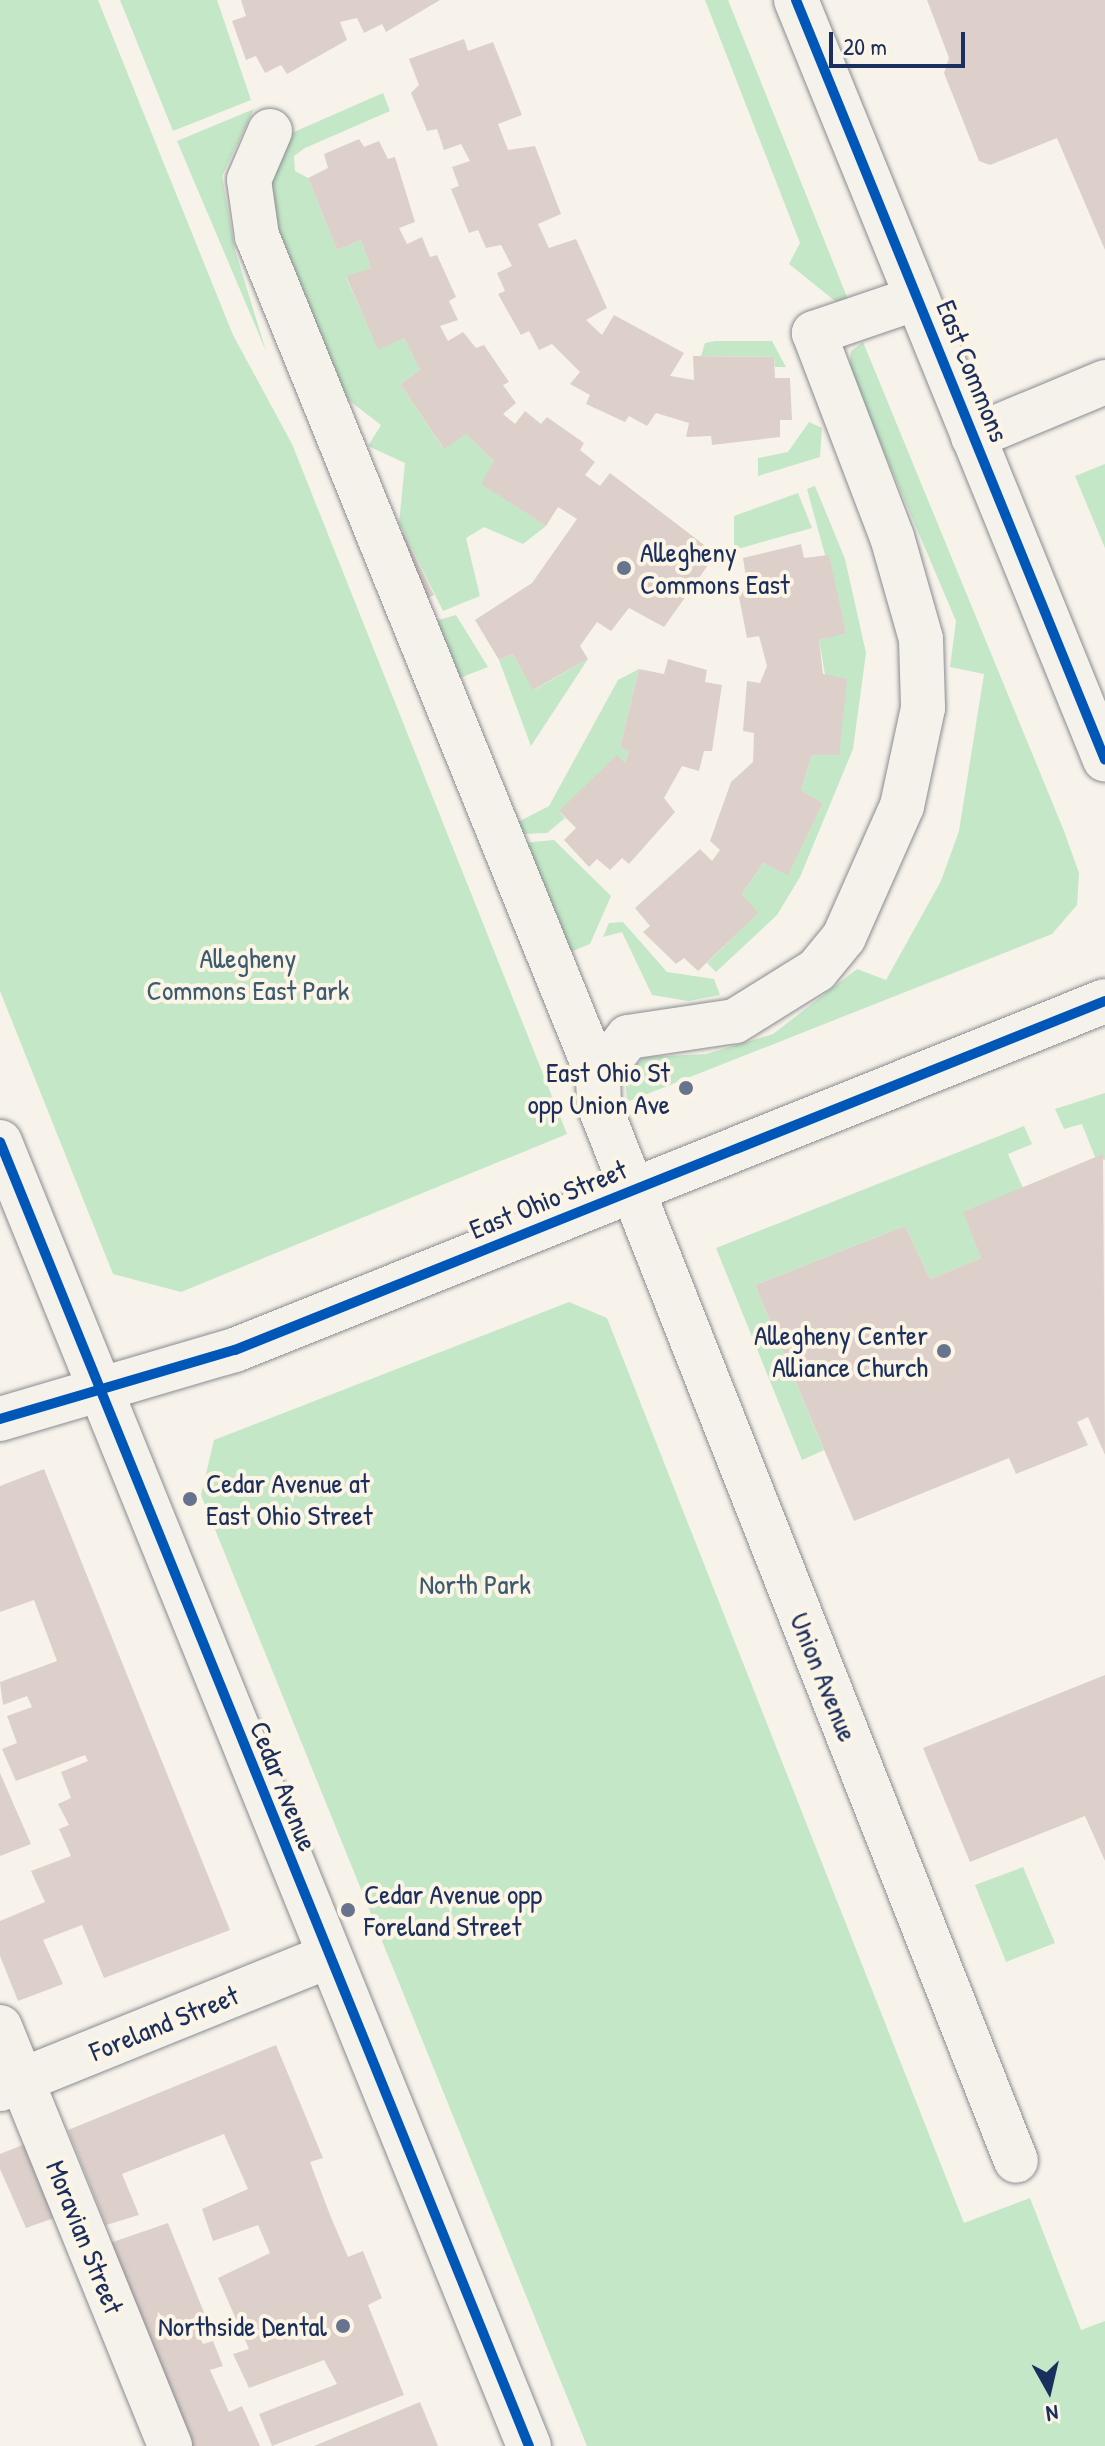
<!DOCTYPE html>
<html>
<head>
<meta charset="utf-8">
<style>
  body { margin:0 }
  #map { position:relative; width:1105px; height:2446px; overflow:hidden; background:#f7f3ea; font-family:"Patrick Hand",sans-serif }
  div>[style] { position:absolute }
  .green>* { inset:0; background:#c3e7c7 }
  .building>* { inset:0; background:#ddd0ca }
  .roads { filter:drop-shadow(0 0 2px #8a8c91) drop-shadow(0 0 2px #8a8c91) }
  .minor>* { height:44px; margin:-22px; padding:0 22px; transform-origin:22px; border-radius:22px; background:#f5f2ec }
  .major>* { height:44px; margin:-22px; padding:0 22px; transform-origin:22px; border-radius:22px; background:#f5f2ec }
  .cycleway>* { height:10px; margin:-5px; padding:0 5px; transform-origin:5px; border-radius:5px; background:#0057b8 }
  .dots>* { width:22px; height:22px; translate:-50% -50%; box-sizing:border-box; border:4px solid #fcf5e5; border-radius:50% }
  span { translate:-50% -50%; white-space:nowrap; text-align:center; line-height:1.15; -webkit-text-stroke:8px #fcf5e5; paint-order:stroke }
  .street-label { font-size:28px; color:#1b2f5e }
  .poi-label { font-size:28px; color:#1b2f5e }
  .left { translate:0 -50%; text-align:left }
  .right { translate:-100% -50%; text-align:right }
  .park-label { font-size:28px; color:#3a5b71 }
  .north { position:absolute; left:1009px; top:2350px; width:80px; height:80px; -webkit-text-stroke:6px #fcf5e5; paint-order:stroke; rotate:172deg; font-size:22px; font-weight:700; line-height:32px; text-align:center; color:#1b2f5e }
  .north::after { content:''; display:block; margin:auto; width:28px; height:36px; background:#1b2f5e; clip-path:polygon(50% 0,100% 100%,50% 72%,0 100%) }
  .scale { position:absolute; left:829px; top:32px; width:136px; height:36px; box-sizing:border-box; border:4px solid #1b2f5e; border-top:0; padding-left:10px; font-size:24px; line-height:28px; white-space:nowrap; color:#1b2f5e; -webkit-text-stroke:6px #fcf5e5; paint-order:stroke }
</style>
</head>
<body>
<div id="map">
  <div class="green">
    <div style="clip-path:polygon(0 0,98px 0,233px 335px,292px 444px,567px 1134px,181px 1292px,113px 1274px,0 991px)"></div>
    <div style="clip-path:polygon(120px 0,217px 0,251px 100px,173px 131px)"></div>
    <div style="clip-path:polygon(705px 0,728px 0,849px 302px,835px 301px,789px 264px,800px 243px)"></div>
    <div style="clip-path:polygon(383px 93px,390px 111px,305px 148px,294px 156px,295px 171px,308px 178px,337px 250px,361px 240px,371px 268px,346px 277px,378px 349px,404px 338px,420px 370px,400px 384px,443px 448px,466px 434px,494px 461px,482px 484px,546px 526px,523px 544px,484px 527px,466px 538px,480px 596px,443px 611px,399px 523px,405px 463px,368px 446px,381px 425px,342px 395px,332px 398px,257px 171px,278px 139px)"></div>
    <div style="clip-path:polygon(254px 109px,222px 176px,235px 250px,266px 351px,177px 141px)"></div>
    <div style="clip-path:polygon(715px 341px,772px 341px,786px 367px,775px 367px,774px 357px,701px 356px,705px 343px)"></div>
    <div style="clip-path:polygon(863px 342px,1064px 831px,1079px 873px,1077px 905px,1052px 934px,627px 1102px,625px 1074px,645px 1057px,706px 1054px,773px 1034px,857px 969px,886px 980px,941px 881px,959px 831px,984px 674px,950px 667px,956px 621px,849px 369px,851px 351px)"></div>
    <div style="clip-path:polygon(809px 422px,822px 428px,820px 457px,758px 476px,758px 458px,788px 452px)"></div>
    <div style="clip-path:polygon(1105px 464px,1105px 548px,1075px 476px)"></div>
    <div style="clip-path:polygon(815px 486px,845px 559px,866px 653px,853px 749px,800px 877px,777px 915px,716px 972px,707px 963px,757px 913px,742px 894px,763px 863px,788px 874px,823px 803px,801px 790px,812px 755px,839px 755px,819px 640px,846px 632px,807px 489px)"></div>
    <div style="clip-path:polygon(798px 493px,812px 528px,734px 550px,734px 516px)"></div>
    <div style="clip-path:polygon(456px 615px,488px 667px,457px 679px,435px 621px)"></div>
    <div style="clip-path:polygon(513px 654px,534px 690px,588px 659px,531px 746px,499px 660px)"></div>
    <div style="clip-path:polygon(639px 669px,620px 747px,629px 751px,625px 763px,559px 811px,565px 818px,547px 833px,522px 834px,518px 822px,549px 806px,618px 680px)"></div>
    <div style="clip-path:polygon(554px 840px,611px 896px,590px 944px,566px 954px,522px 843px)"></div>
    <div style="clip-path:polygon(623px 922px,667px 972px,714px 979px,720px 995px,688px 1001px,652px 995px,622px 932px,603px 937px,609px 923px)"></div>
    <div style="clip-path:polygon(1105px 1093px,1105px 1160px,1095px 1157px,1082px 1124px,1064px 1129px,1055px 1109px)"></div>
    <div style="clip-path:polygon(1024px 1126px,1032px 1144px,1008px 1154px,1023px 1188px,964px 1212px,981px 1258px,930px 1279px,905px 1226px,755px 1285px,824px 1450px,802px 1460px,716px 1248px)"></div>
    <div style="clip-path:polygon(569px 1302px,607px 1318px,964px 2223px,1030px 2198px,1081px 2330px,1105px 2321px,1105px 2446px,587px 2446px,201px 1495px,214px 1440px)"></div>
    <div style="clip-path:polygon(1023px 1867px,1055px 1943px,1006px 1962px,975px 1885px)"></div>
  </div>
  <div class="building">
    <div style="clip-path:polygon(241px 0,440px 0,386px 32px,382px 24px,364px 33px,357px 18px,340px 22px,347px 40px,287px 74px,281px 65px,265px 73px,256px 56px,246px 60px,232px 21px,246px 16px)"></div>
    <div style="clip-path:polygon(927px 0,1105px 0,1105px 250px,1057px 138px,990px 165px,979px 161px,944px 73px,949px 58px)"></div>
    <div style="clip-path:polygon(464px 39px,468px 51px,493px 42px,522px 115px,498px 124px,508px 150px,535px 146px,561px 214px,538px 224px,549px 248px,576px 239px,607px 308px,586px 320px,602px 335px,614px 315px,684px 353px,670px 376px,694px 380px,693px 356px,774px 357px,775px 378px,790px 378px,792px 420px,780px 420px,780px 437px,712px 445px,711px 436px,686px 437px,689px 423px,656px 413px,647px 426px,629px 416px,625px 422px,586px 404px,590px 395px,570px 384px,580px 372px,552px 344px,539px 350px,529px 331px,521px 335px,498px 294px,505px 291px,497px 273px,512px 266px,501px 245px,486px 248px,478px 230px,469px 233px,451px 189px,459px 186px,452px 167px,470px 161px,461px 144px,444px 150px,437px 129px,427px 131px,411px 93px,419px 85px,409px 59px)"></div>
    <div style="clip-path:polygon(359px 139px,364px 147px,379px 141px,388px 159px,395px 157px,415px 222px,399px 228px,407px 244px,422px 237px,430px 257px,437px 255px,456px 297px,449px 301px,458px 320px,440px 326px,448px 341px,463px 332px,476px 348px,484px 345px,509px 382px,503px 385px,516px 403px,503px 414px,515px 424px,525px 411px,541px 424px,547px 417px,584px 443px,580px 450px,595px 462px,585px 475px,600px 486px,610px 473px,716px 554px,664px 627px,629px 608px,611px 631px,597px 622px,580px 646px,588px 659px,533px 690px,513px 654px,499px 660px,475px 620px,532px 583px,577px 519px,558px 507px,546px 526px,481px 484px,494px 461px,466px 434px,444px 449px,400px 384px,420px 370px,404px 338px,378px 350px,346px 276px,371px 268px,361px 240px,337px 250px,308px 178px,328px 168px,324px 154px)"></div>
    <div style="clip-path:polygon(404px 533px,434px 595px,419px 602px,392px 540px)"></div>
    <div style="clip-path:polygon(801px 544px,804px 558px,829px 555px,846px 633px,819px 640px,823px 674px,847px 679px,839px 755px,812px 755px,801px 790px,823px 803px,788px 875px,763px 863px,742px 894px,758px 913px,698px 971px,684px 958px,676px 964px,643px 932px,650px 926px,635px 908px,700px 849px,712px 861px,720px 850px,710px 841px,731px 782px,753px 762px,754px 733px,743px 731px,747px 681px,760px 683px,767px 666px,759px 636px,747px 638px,738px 592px,748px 590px,743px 558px)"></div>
    <div style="clip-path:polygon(668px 659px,707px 670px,705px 682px,722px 685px,712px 751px,704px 751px,699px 771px,682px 766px,664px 798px,675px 812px,629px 864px,622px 858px,610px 870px,597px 859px,589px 867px,564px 840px,576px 828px,559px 811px,617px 755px,625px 763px,629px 751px,620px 747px,639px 669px,664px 674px)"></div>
    <div style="clip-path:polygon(1103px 1154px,1105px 1455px,1088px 1417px,1077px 1422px,1088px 1445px,1016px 1474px,1009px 1458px,854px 1521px,755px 1285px,905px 1226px,930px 1279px,981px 1258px,963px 1212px)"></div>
    <div style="clip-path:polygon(44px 1469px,230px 1930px,104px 1978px,82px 1925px,43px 1940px,63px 1984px,18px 2001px,0 1956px,0 1921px,45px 1902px,31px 1871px,71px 1856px,59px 1829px,69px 1825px,58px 1804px,71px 1798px,61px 1772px,88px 1761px,85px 1755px,16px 1781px,2px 1749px,17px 1743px,7px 1716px,32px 1707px,27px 1696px,3px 1705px,0 1682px,57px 1661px,34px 1600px,0 1612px,0 1486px)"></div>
    <div style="clip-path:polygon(1105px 1675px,1105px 1861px,1085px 1816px,970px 1862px,923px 1748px)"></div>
    <div style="clip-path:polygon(0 1773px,31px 1844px,0 1856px)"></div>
    <div style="clip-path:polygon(276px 2045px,323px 2158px,310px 2162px,330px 2215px,348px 2257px,363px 2251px,382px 2298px,368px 2305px,404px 2395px,272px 2446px,259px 2414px,337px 2384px,324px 2360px,249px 2388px,233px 2354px,249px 2349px,218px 2278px,270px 2253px,258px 2225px,213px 2241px,202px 2209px,248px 2189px,224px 2134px,122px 2174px,139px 2215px,106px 2225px,68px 2130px)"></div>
    <div style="clip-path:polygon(25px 2144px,54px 2218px,26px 2228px,0 2169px,0 2154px)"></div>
    <div style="clip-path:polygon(168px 2223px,205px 2315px,191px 2319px,203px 2344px,213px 2341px,223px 2366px,210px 2370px,229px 2412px,242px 2406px,260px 2446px,189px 2446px,107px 2244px)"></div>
    <div style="clip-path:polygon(420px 2402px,438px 2446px,314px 2446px)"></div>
  </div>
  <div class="roads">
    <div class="minor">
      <div style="left:270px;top:131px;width:53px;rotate:113.2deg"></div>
      <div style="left:249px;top:180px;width:57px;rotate:81.9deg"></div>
      <div style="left:257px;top:236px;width:907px;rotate:67.91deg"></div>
      <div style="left:917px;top:298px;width:109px;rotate:161.2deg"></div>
      <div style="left:814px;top:333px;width:218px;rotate:69.1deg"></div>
      <div style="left:892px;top:537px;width:106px;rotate:74.1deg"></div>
      <div style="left:921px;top:639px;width:69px;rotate:88.3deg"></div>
      <div style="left:923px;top:708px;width:100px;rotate:102.1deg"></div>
      <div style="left:902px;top:806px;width:143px;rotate:113.9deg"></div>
      <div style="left:844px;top:937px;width:43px;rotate:129.3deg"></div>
      <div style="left:817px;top:970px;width:97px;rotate:148.1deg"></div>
      <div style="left:735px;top:1021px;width:108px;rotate:171.5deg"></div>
      <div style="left:628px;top:1037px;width:49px;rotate:127.6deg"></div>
      <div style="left:598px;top:1076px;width:29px;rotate:88deg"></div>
      <div style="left:599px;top:1105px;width:1135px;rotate:68.45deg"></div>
      <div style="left:973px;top:437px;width:143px;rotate:-22.6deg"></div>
      <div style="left:0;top:1142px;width:1407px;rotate:67.92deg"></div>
      <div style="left:0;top:2027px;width:452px;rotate:67.9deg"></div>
      <div style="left:0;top:2089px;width:353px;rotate:-22deg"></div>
    </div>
    <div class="major">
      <div style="left:796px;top:0;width:820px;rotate:67.87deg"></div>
      <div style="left:0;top:1419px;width:245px;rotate:-16.4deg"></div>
      <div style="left:235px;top:1350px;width:937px;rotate:-21.86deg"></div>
    </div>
  </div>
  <div class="cycleway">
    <div style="left:796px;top:0;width:820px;rotate:67.87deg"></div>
    <div style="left:0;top:1142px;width:1407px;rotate:67.92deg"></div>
    <div style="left:0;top:1419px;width:245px;rotate:-16.4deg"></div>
    <div style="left:235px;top:1350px;width:937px;rotate:-21.86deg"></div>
  </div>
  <div class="dots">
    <div style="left:624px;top:568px;background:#68748f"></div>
    <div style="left:686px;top:1088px;background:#68748f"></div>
    <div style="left:944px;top:1351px;background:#68748f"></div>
    <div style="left:190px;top:1499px;background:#68748f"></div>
    <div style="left:348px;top:1910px;background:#68748f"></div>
    <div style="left:343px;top:2326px;background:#68748f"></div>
  </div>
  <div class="street-label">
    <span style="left:973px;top:371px;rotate:68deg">East Commons</span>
    <span style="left:548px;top:1199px;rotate:-22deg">East Ohio Street</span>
    <span style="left:824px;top:1677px;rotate:68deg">Union Avenue</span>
    <span style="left:284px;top:1786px;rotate:68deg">Cedar Avenue</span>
    <span style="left:164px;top:2023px;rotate:-22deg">Foreland Street</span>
    <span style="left:85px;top:2237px;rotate:68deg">Moravian Street</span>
  </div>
  <div class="poi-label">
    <span class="left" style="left:640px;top:568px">Allegheny<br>Commons East</span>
    <span class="right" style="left:670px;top:1088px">East Ohio St<br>opp Union Ave</span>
    <span class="right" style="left:928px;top:1351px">Allegheny Center<br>Alliance Church</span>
    <span class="left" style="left:206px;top:1499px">Cedar Avenue at<br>East Ohio Street</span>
    <span class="left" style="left:364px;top:1910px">Cedar Avenue opp<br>Foreland Street</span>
    <span class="right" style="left:327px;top:2326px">Northside Dental</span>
  </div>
  <div class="park-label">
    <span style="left:248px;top:974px">Allegheny<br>Commons East Park</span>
    <span style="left:475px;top:1584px">North Park</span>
  </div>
  <div class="north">N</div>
  <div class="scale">20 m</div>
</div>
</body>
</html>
